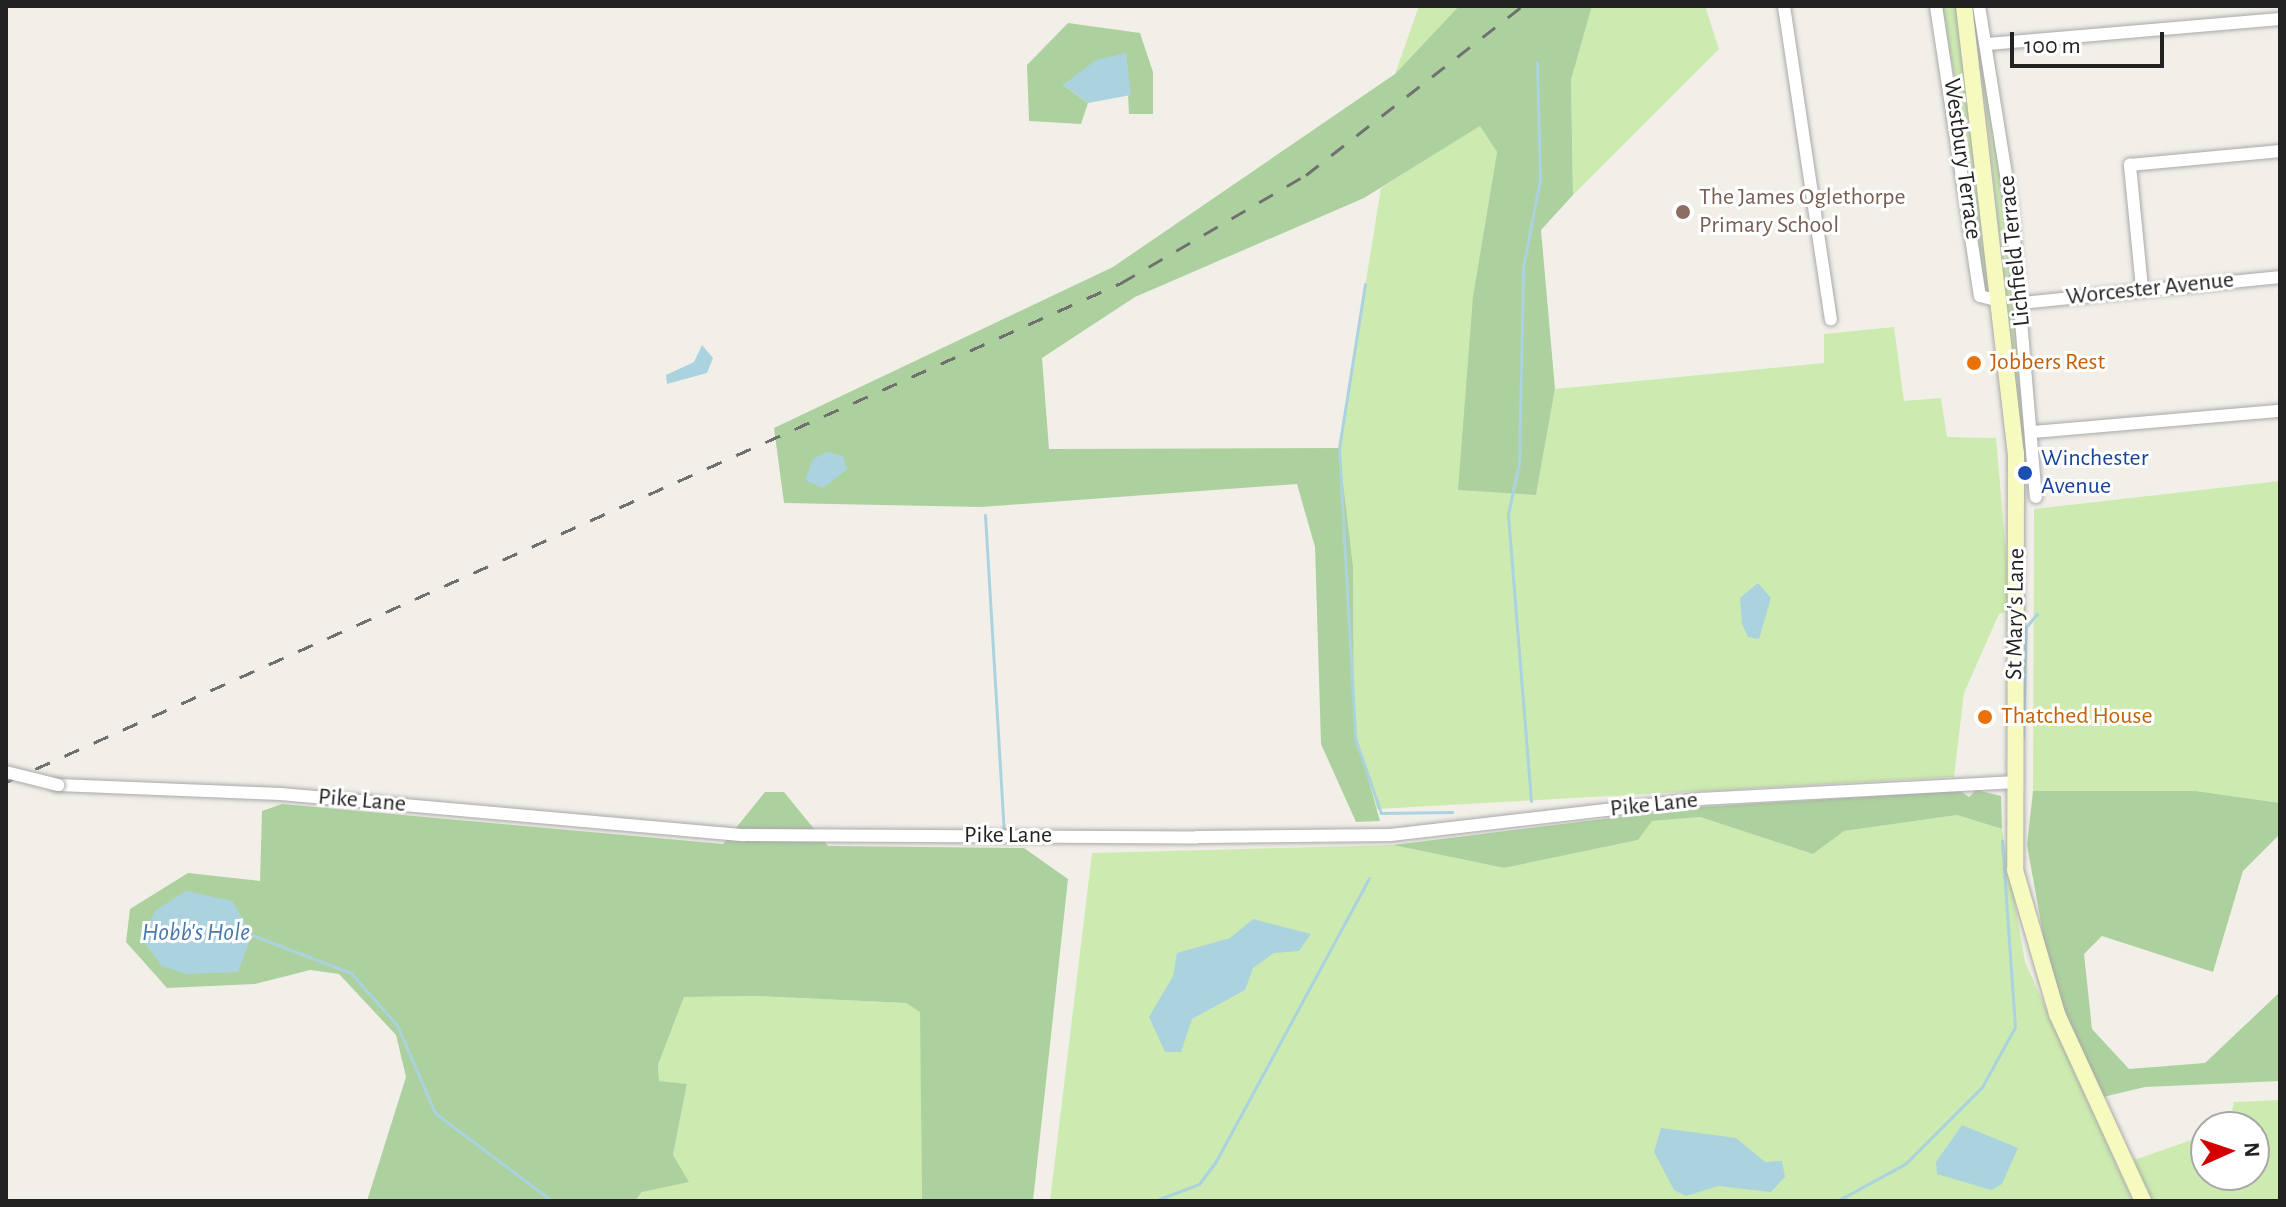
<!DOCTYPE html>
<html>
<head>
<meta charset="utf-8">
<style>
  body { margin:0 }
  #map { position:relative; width:2286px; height:1207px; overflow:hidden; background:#f2efe9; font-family:"Alegreya Sans",sans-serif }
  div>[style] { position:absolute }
  .grass>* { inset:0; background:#cdebb0 }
  .forest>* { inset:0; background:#add19e }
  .water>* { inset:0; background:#aad3df }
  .stream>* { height:3px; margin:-1.5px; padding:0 1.5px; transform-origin:1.5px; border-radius:1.5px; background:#aad3df }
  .roads { filter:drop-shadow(0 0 2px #a9a9a9) drop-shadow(0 0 2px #a9a9a9) }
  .minor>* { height:12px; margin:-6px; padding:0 6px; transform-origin:6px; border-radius:6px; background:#fff }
  .secondary>* { height:16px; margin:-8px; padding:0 8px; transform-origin:8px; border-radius:8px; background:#f7fabf }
  .rail>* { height:3px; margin-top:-1.5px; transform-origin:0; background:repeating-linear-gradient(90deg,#707070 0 16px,transparent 0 32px) }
  .bridges { filter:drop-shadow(0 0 2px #a9a9a9) drop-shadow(0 0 2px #a9a9a9) }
  .minor-bridge>* { height:12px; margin:-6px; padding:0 6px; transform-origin:6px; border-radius:6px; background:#fff }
  .dots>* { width:22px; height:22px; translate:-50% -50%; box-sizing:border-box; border:4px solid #fff; border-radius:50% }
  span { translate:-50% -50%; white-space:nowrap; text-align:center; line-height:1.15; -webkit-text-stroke:6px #fff; paint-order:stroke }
  .street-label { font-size:24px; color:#222 }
  .education-label { font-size:24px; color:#785e54 }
  .left { translate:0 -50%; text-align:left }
  .food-label { font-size:24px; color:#c56008 }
  .transit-label { font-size:24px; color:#164399 }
  .water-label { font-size:26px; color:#4a7aab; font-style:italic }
  .frame { position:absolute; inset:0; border:8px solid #222; pointer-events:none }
  .north { position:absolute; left:2190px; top:1111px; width:80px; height:80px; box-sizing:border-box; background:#fff; border:2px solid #a7a7a7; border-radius:50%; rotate:87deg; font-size:22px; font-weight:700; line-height:32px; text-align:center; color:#222 }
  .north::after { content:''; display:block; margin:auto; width:28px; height:36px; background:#d40000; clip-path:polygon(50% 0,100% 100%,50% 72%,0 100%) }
  .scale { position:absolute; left:2010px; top:32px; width:154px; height:36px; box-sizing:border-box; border:4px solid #222; border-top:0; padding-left:10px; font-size:24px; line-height:28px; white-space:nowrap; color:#222; -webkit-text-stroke:6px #fff; paint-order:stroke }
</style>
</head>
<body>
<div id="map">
  <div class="grass">
    <div style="clip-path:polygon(1419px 6px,1459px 6px,1395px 74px)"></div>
    <div style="clip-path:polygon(1592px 6px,1705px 6px,1719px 49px,1573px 195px,1571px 80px)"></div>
    <div style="clip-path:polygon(1939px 6px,1958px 6px,1988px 290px,1982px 288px,1956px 82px)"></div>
    <div style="clip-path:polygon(1975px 8px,2001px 175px,2026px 446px,2022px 445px)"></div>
    <div style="clip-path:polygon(1480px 125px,1497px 152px,1473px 296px,1536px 495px,1555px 389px,1824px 363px,1824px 334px,1894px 327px,1904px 401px,1941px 398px,1947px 437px,1996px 438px,2011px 610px,1999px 614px,1964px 693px,1954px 777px,1377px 809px,1354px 728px,1353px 566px,1339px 448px,1381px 188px)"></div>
    <div style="clip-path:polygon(2280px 481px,2280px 803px,2196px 791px,2033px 791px,2034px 509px)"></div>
    <div style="clip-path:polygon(1957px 815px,2002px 829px,2025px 962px,2133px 1201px,1050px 1201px,1092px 853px,1393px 845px,1504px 868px,1638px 840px,1651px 821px,1700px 817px,1813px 854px,1843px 831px)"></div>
    <div style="clip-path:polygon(759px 996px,906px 1003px,921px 1012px,922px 1201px,635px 1201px,673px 1155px,687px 1085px,659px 1081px,658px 1065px,684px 997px)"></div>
    <div style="clip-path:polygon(2280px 1100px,2280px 1201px,2153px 1201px,2131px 1161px,2206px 1135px,2206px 1175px,2254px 1175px,2254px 1127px,2228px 1127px,2234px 1102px)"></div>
  </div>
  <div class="forest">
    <div style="clip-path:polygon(1459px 6px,1592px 6px,1571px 80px,1573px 195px,1541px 230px,1555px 389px,1536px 495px,1458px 490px,1473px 296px,1497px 152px,1480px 126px,1364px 198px,1135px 297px,1042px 358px,1049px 449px,1339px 448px,1353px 566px,1354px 728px,1380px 821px,1356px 822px,1321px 744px,1315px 547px,1297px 484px,981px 507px,784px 503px,774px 428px,1113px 267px,1395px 74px)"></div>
    <div style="clip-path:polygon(1068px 23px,1140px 33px,1153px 72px,1153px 114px,1129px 114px,1126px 53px,1063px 85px,1088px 103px,1081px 124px,1029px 121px,1027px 65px)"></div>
    <div style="clip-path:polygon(1976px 790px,2001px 796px,2002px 829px,1957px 815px,1844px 831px,1813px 854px,1700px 817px,1652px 821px,1638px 840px,1504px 868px,1393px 845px,1701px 807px,1960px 791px,1969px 797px)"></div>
    <div style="clip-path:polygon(2033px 791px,2196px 791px,2280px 803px,2280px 834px,2243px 871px,2213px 972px,2102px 936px,2084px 954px,2092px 1029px,2129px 1069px,2205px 1063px,2280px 992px,2280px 1081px,2145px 1087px,2103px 1097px,2052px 984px,2027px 845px)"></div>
    <div style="clip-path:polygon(765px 792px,784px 792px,828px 846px,1024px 848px,1068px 879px,1033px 1201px,922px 1201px,920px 1012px,906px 1003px,759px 996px,684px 997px,658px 1065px,659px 1081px,687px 1084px,673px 1155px,689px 1182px,642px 1192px,635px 1201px,367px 1201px,406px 1077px,396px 1035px,339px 974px,310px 970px,255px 984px,167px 988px,126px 942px,130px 909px,188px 873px,260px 881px,262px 811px,282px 804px,723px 844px)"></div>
  </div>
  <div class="water">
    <div style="clip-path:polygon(1126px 53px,1131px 95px,1088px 103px,1063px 85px,1096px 60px)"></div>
    <div style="clip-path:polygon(702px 345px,713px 358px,707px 373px,667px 384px,666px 375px,694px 362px)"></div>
    <div style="clip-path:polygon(827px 452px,843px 456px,847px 469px,823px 488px,805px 480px,813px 459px)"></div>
    <div style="clip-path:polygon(1758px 583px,1771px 598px,1759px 639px,1748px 637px,1742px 624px,1740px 598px)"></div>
    <div style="clip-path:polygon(186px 891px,232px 901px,252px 935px,238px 972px,187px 974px,162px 966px,141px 938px,156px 910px)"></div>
    <div style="clip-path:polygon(1253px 919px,1311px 934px,1299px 951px,1274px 953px,1253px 968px,1245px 990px,1192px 1019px,1181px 1052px,1165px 1052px,1149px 1017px,1173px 976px,1177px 953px,1230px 938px)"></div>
    <div style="clip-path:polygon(1962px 1125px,2018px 1148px,2002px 1184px,1991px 1190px,1937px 1174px,1936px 1162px)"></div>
    <div style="clip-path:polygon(1661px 1128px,1736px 1138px,1765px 1162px,1782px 1161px,1785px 1177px,1771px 1192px,1718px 1186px,1686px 1196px,1674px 1190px,1654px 1152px)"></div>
  </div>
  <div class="stream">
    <div style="left:1365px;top:284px;width:166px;rotate:99deg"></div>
    <div style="left:1339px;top:448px;width:290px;rotate:86.8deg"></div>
    <div style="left:1355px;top:738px;width:79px;rotate:70.9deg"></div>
    <div style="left:1381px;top:813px;width:71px;rotate:-0.8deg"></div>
    <div style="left:985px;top:515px;width:319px;rotate:86.6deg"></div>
    <div style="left:2023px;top:739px;width:112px;rotate:-88.5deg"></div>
    <div style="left:2026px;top:627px;width:17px;rotate:-50deg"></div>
    <div style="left:1531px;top:801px;width:288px;rotate:-94.6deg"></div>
    <div style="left:1508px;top:514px;width:52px;rotate:-77.8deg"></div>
    <div style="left:1519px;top:463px;width:195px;rotate:-88.8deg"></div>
    <div style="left:1523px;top:268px;width:91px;rotate:-79.2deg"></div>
    <div style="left:1540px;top:179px;width:117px;rotate:-91.5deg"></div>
    <div style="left:252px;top:935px;width:106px;rotate:21deg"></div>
    <div style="left:351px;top:973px;width:69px;rotate:48.5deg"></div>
    <div style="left:397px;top:1025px;width:96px;rotate:66.6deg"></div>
    <div style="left:435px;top:1113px;width:146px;rotate:36.9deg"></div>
    <div style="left:1154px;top:1201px;width:48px;rotate:-20.7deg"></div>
    <div style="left:1199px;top:1184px;width:26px;rotate:-53deg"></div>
    <div style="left:1215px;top:1163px;width:324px;rotate:-61.6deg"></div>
    <div style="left:1837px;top:1201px;width:77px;rotate:-28.6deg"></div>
    <div style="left:1905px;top:1164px;width:109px;rotate:-45deg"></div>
    <div style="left:1982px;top:1087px;width:68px;rotate:-61.2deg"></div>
    <div style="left:2015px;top:1027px;width:187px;rotate:-94deg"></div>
  </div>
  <div class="roads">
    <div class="minor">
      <div style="left:1784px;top:6px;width:317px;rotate:81.5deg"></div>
      <div style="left:1936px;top:6px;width:293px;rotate:81.4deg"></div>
      <div style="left:1980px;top:296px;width:16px;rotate:14deg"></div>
      <div style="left:1979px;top:6px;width:210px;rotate:80.9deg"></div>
      <div style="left:2012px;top:213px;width:285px;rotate:85.2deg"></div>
      <div style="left:1988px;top:44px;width:293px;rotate:-4.9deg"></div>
      <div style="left:2142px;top:288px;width:124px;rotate:-95.6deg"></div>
      <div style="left:2130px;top:165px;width:151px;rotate:-5.3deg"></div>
      <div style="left:2021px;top:303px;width:260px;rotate:-5.7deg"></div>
      <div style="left:2033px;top:432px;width:248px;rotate:-4.9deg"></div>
      <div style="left:58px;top:785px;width:223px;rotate:2.3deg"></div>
      <div style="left:281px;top:794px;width:464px;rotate:5.1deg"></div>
      <div style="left:743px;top:835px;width:454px;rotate:0.3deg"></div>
      <div style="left:1197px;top:837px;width:193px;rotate:-0.6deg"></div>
      <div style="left:1390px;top:835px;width:313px;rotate:-6.6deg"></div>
      <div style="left:1701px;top:799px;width:310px;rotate:-3.1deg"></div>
    </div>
    <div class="secondary">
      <div style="left:1964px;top:6px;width:450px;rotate:83.4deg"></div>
      <div style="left:2016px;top:453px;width:417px;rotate:90.1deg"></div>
      <div style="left:2015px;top:870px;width:150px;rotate:73.7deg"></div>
      <div style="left:2057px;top:1014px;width:206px;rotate:65.3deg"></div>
    </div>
  </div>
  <div class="rail">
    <div style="left:6px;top:782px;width:1222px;rotate:-24.11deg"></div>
    <div style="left:1121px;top:283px;width:214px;rotate:-30.3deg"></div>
    <div style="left:1306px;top:175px;width:274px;rotate:-38deg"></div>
  </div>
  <div class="bridges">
    <div class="minor-bridge">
      <div style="left:6px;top:772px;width:54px;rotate:14deg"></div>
    </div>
  </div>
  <div class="dots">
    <div style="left:1683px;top:212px;background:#8d6e63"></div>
    <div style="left:1974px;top:363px;background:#e8710a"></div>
    <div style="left:2025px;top:473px;background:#1a4fb4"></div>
    <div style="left:1985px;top:717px;background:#e8710a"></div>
  </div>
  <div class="street-label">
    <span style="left:1962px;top:159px;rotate:82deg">Westbury Terrace</span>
    <span style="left:2015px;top:251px;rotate:-96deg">Lichfield Terrace</span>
    <span style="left:2150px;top:289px;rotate:-6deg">Worcester Avenue</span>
    <span style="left:2016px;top:614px;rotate:-89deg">St Mary's Lane</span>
    <span style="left:362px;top:801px;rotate:5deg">Pike Lane</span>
    <span style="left:1654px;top:805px;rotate:-6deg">Pike Lane</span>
    <span style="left:1008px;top:836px">Pike Lane</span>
  </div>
  <div class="education-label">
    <span class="left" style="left:1699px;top:212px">The James Oglethorpe<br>Primary School</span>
  </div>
  <div class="food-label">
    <span class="left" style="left:1990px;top:363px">Jobbers Rest</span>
    <span class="left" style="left:2001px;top:717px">Thatched House</span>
  </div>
  <div class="transit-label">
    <span class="left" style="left:2041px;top:473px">Winchester<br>Avenue</span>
  </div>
  <div class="water-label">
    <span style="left:196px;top:933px">Hobb's Hole</span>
  </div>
  <div class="frame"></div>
  <div class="north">N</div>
  <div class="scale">100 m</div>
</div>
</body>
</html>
